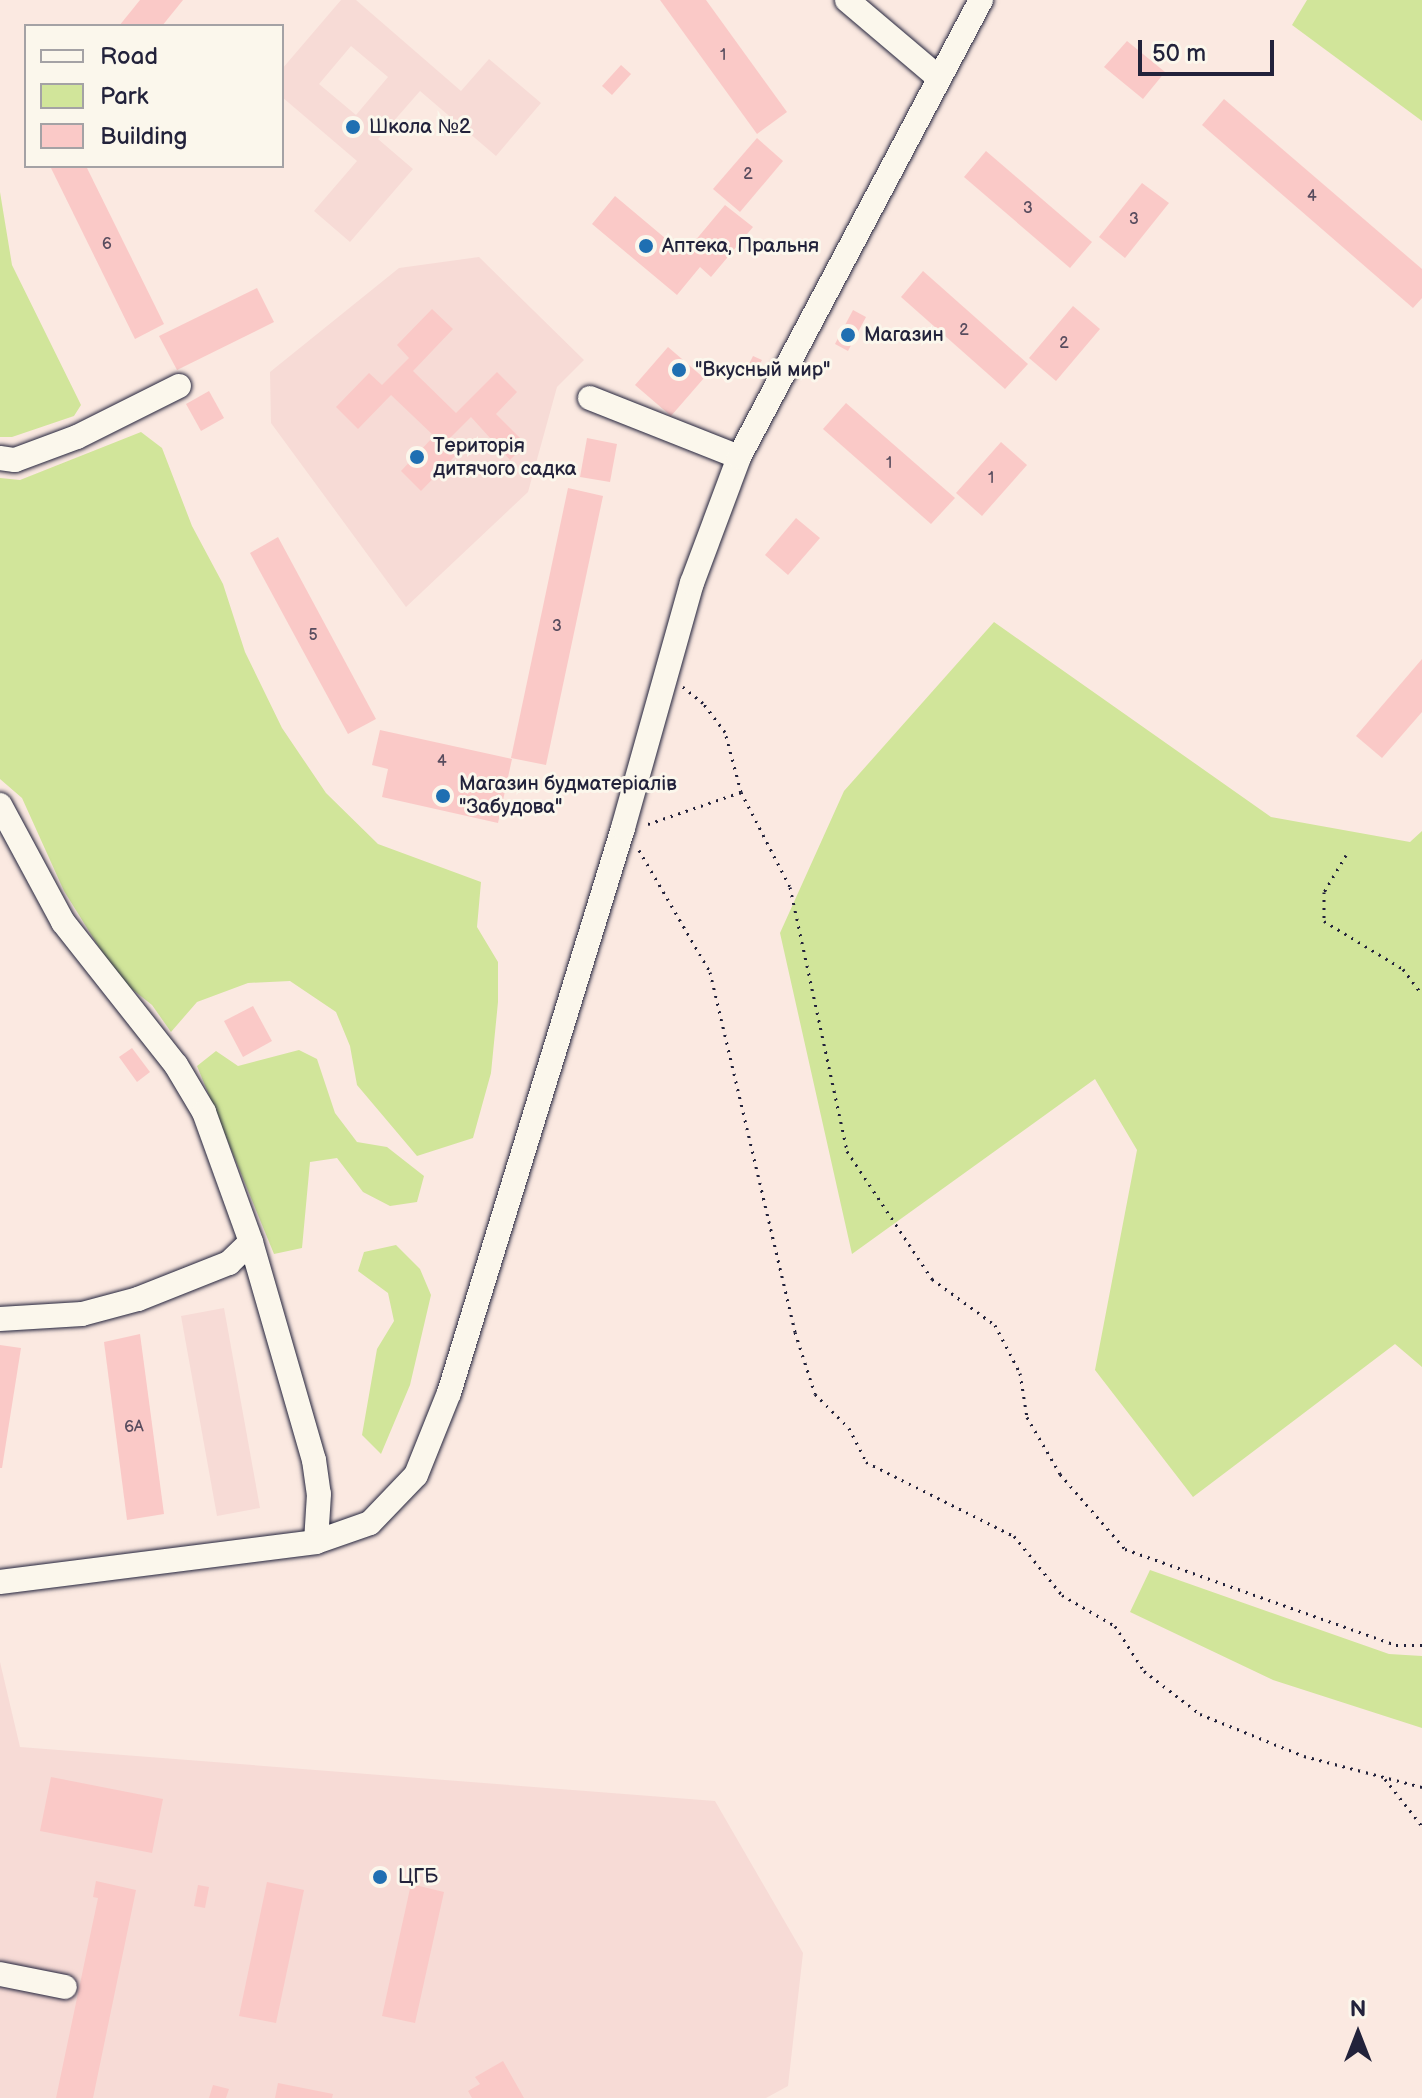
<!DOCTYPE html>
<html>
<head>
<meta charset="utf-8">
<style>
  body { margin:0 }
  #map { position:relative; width:1422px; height:2098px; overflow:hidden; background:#fbe9e1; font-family:"Balsamiq Sans",sans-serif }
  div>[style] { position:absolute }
  .built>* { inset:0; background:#f7dbd6 }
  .green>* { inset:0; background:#d1e59a }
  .building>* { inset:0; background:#fac9c7 }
  .path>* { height:3px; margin-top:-1.5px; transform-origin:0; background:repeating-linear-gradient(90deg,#22223b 0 2px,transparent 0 8px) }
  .roads { filter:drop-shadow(0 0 2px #22223b) drop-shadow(0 0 2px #22223b) }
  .minor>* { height:24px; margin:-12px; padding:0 12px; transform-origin:12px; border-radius:12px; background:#fbf7ec }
  .dots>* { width:22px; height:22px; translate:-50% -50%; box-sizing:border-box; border:4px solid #fbf7ec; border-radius:50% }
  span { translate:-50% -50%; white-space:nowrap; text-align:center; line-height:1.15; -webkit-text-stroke:6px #fbf7ec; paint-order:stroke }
  .number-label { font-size:16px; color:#584c5e }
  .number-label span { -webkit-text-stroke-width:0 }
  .poi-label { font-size:20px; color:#22223b }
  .left { translate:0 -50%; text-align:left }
  .legend { position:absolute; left:24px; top:24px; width:260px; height:144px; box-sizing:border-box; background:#fbf7ec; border:2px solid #a4a2a5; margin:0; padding:10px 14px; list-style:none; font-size:24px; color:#22223b }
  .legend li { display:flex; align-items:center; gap:16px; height:40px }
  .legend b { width:40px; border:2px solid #a4a2a5 }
  .north { position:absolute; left:1318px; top:1994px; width:80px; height:80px; -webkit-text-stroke:6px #fbf7ec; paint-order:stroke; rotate:0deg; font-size:22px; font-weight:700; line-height:32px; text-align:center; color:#22223b }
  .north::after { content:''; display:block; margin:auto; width:28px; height:36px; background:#22223b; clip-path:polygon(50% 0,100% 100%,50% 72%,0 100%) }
  .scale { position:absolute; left:1138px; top:40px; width:136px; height:36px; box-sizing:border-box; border:4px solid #22223b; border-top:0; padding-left:10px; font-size:24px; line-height:28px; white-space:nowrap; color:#22223b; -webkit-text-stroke:6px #fbf7ec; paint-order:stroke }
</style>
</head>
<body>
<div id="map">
  <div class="built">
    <div style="clip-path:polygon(evenodd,341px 0,356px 0,461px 91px,489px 59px,541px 103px,496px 156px,420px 91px,378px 139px,413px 169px,350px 242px,314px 211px,357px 161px,282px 97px,282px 69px,341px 0,351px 46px,388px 77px,356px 115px,319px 84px,351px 46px)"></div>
    <div style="clip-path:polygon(479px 257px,584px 360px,557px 387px,528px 492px,406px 607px,271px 423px,270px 372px,399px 268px)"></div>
    <div style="clip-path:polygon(224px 1308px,260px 1508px,217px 1516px,181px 1316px)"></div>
    <div style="clip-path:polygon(0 1662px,20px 1747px,715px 1801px,803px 1953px,788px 2086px,766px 2098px,0 2098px)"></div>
  </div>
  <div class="green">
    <div style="clip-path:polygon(1307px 0,1422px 0,1422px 121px,1292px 25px)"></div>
    <div style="clip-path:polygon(0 192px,12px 265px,81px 405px,74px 416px,12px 437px,0 437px)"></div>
    <div style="clip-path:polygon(141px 432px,162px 448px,192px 526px,223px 584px,245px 652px,282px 728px,326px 793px,378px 844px,481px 882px,477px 927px,498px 962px,498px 1002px,491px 1073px,473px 1138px,417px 1156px,357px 1085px,350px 1046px,336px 1012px,290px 981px,248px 983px,197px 1002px,171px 1032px,152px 1005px,123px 982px,97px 944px,64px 891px,22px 798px,0 779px,0 478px,20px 480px)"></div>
    <div style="clip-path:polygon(994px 622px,1271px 817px,1410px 842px,1422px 831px,1422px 1367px,1395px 1344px,1193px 1497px,1095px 1370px,1137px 1150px,1095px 1079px,852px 1254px,780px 933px,844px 791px)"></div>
    <div style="clip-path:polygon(299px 1050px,317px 1059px,335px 1113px,357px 1142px,387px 1147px,424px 1176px,417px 1202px,390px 1206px,363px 1192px,337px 1158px,310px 1162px,302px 1248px,274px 1254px,197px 1066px,216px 1051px,238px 1066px)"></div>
    <div style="clip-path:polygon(396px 1245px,420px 1269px,431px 1295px,410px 1385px,381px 1454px,362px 1435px,377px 1349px,394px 1321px,388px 1293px,358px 1271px,364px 1252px)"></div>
    <div style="clip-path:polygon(1150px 1570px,1389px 1654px,1422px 1656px,1422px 1728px,1273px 1680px,1130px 1612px)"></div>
  </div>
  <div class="building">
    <div style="clip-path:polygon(140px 0,183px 0,162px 26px,119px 26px)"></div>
    <div style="clip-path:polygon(660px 0,706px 0,787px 112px,757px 134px)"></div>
    <div style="clip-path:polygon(1127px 41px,1165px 72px,1143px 99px,1104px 67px)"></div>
    <div style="clip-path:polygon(621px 65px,631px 74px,612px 95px,602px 86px)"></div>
    <div style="clip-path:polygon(1224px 99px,1422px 269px,1422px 298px,1413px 308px,1202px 125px)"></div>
    <div style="clip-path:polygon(757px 138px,783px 161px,740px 212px,713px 189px)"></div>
    <div style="clip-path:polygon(986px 151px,1092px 242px,1070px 268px,964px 177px)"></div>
    <div style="clip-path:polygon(50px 166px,86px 166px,164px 324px,135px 339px)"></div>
    <div style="clip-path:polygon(1142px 183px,1169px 203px,1125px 258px,1099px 237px)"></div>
    <div style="clip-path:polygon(615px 196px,684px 254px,725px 205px,753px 227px,711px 277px,700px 267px,677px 295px,592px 224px)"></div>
    <div style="clip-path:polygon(923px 271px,1028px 364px,1005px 389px,901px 297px)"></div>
    <div style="clip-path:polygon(257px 288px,274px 322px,177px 370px,159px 336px)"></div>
    <div style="clip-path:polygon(1073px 306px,1100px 329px,1056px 381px,1029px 358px)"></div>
    <div style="clip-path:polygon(432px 309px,453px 329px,413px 371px,456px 413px,497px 372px,517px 392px,496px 414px,526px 444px,510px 460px,471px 417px,444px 444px,455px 456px,421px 491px,401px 471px,434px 436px,391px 395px,358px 429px,336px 407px,369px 373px,382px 385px,409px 358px,397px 345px)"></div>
    <div style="clip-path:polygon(853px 310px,866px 317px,848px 351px,835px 344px)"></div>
    <div style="clip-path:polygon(668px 347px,704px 378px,671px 416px,635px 385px)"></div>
    <div style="clip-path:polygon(753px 356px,762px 360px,754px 374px,746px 370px)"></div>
    <div style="clip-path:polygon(209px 391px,224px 418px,201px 431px,186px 404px)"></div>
    <div style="clip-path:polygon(846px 403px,955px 498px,931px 524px,823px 429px)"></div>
    <div style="clip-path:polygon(587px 438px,617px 444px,610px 482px,580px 477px)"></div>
    <div style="clip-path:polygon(1001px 442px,1027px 465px,982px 516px,956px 493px)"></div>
    <div style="clip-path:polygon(568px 488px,603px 496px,546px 765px,511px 758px)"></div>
    <div style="clip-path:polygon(796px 518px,820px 538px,788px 575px,765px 555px)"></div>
    <div style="clip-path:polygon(278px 537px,376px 719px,348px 734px,250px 553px)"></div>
    <div style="clip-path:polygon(1422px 659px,1422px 712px,1382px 758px,1356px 736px)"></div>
    <div style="clip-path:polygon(380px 730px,512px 759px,498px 823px,382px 797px,388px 769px,372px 765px)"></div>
    <div style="clip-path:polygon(253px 1006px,272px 1041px,243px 1057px,224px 1021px)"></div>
    <div style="clip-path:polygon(132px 1048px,150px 1072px,137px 1082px,119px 1057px)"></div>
    <div style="clip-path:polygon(140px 1334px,164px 1514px,127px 1520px,104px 1342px)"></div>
    <div style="clip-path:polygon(0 1345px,21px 1348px,2px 1468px,0 1468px)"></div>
    <div style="clip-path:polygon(51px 1777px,163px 1799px,152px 1853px,40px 1831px)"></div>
    <div style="clip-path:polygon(96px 1881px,136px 1890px,93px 2098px,56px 2098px,98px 1898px,93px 1897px)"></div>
    <div style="clip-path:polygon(267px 1882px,304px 1890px,276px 2023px,239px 2016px)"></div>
    <div style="clip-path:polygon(411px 1884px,444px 1892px,415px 2023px,382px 2016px)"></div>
    <div style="clip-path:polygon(198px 1885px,209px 1887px,205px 1908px,194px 1906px)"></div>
    <div style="clip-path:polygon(503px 2061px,524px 2098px,472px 2098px,468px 2091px,480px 2084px,475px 2077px)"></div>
    <div style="clip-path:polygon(278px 2083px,333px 2094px,332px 2098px,275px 2098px)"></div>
    <div style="clip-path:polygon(213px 2085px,229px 2089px,226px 2098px,209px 2098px)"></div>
  </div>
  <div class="path">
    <div style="left:741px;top:792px;width:107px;rotate:62.7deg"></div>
    <div style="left:790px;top:887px;width:270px;rotate:77.8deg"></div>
    <div style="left:847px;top:1151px;width:154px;rotate:56.4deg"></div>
    <div style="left:932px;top:1279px;width:78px;rotate:36.1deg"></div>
    <div style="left:995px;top:1325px;width:54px;rotate:62.5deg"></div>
    <div style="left:1020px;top:1373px;width:45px;rotate:81deg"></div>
    <div style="left:1027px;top:1417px;width:66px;rotate:59.9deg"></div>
    <div style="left:1060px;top:1474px;width:99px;rotate:49.1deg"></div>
    <div style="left:1125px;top:1549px;width:288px;rotate:19.5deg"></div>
    <div style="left:1396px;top:1645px;width:26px"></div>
    <div style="left:648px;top:824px;width:98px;rotate:-19deg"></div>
    <div style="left:741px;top:792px;width:62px;rotate:-104.9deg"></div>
    <div style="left:725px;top:732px;width:36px;rotate:-127deg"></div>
    <div style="left:703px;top:703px;width:26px;rotate:-141deg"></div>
    <div style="left:639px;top:850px;width:141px;rotate:59.8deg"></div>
    <div style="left:710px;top:972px;width:370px;rotate:76.7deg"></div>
    <div style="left:795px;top:1332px;width:65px;rotate:72.1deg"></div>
    <div style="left:815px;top:1394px;width:48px;rotate:45deg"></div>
    <div style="left:849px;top:1428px;width:38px;rotate:63deg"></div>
    <div style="left:866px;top:1462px;width:165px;rotate:26.6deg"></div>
    <div style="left:1014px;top:1536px;width:76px;rotate:50.9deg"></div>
    <div style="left:1062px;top:1595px;width:61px;rotate:30.3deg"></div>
    <div style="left:1115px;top:1626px;width:54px;rotate:57.2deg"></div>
    <div style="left:1144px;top:1671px;width:71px;rotate:37.5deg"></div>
    <div style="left:1200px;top:1714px;width:112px;rotate:22deg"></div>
    <div style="left:1304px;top:1756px;width:122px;rotate:14.7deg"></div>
    <div style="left:1346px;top:855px;width:43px;rotate:120.7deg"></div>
    <div style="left:1324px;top:892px;width:29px;rotate:90deg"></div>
    <div style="left:1324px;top:921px;width:92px;rotate:31.3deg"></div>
    <div style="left:1403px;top:969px;width:31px;rotate:53deg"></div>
    <div style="left:1385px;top:1779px;width:60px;rotate:51.8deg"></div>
  </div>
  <div class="roads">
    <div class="minor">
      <div style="left:847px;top:0;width:121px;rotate:40.3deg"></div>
      <div style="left:590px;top:398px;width:160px;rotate:21.6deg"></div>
      <div style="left:0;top:458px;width:15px;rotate:8deg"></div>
      <div style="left:15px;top:460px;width:66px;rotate:-20.4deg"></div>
      <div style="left:77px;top:437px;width:114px;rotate:-26.6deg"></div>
      <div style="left:0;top:805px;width:133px;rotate:61.7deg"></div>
      <div style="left:63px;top:922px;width:182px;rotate:51.7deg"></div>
      <div style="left:176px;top:1065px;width:55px;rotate:59.2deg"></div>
      <div style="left:204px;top:1112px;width:138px;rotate:70.1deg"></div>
      <div style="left:251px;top:1242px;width:227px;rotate:73.9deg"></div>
      <div style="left:314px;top:1460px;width:34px;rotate:82deg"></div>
      <div style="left:319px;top:1494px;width:48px;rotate:93.6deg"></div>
      <div style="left:0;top:1319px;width:82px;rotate:-3.5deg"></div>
      <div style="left:82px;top:1314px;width:58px;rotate:-15deg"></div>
      <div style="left:138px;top:1299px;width:98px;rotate:-21.6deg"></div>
      <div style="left:229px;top:1263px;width:30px;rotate:-44deg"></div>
      <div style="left:0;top:1582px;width:319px;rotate:-7.2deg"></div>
      <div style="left:316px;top:1542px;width:57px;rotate:-19.4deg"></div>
      <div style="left:370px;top:1523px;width:66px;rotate:-46.2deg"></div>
      <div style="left:416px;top:1475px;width:88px;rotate:-68.1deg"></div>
      <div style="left:449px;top:1393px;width:591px;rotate:-72.88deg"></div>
      <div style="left:623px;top:828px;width:255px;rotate:-74.3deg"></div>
      <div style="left:692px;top:583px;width:134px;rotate:-69.5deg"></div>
      <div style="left:739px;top:457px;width:517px;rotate:-62.1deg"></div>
      <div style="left:0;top:1974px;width:66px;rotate:11.3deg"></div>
    </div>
  </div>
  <div class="dots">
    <div style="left:353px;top:127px;background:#1f6fb2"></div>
    <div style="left:646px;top:246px;background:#1f6fb2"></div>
    <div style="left:848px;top:335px;background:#1f6fb2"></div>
    <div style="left:679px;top:370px;background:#1f6fb2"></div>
    <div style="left:417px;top:457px;background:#1f6fb2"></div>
    <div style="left:443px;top:796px;background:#1f6fb2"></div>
    <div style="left:380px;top:1877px;background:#1f6fb2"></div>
  </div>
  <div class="number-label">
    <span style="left:723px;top:56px">1</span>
    <span style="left:748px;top:175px">2</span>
    <span style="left:1312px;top:197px">4</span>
    <span style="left:1028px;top:209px">3</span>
    <span style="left:1134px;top:220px">3</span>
    <span style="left:107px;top:245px">6</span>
    <span style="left:964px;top:331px">2</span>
    <span style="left:1064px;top:344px">2</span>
    <span style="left:889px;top:464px">1</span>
    <span style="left:991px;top:479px">1</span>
    <span style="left:557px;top:627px">3</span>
    <span style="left:313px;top:636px">5</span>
    <span style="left:442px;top:762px">4</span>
    <span style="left:134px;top:1428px">6А</span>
  </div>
  <div class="poi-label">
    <span class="left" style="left:369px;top:127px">Школа №2</span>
    <span class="left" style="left:662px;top:246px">Аптека, Пральня</span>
    <span class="left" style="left:864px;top:335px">Магазин</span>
    <span class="left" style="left:695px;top:370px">"Вкусный мир"</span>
    <span class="left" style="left:433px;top:458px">Територія<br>дитячого садка</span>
    <span class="left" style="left:459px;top:796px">Магазин будматеріалів<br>"Забудова"</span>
    <span class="left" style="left:398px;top:1877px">ЦГБ</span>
  </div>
  <ul class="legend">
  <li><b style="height:10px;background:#fbf7ec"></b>Road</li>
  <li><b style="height:22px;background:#d1e59a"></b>Park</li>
  <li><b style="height:22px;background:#fac9c7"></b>Building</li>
  </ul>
  <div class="north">N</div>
  <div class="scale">50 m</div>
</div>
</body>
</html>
